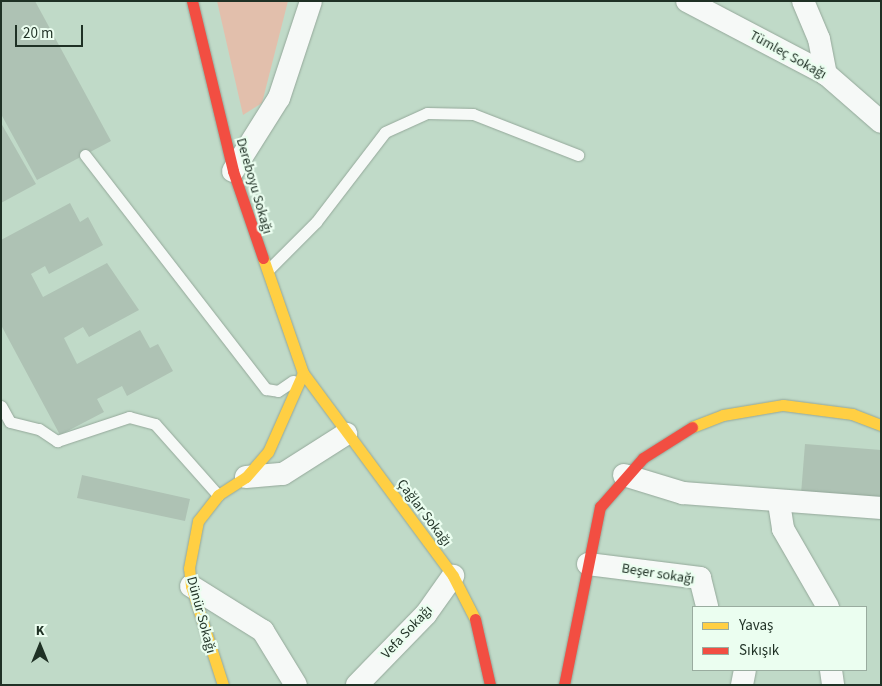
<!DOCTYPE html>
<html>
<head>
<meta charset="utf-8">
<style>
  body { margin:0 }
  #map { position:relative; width:882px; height:686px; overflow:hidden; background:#c0dac8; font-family:"Source Sans 3",sans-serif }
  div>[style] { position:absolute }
  .green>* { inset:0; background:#e2bfac }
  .building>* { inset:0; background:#aec2b4 }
  .roads { filter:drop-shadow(0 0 1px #94a89a) drop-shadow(0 0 1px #94a89a) }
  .lane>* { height:11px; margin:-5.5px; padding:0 5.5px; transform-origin:5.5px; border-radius:5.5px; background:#f6f9f7 }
  .street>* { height:22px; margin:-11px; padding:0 11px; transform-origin:11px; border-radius:11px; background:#f6f9f7 }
  .slow>* { height:11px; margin:-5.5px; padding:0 5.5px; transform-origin:5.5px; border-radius:5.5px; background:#ffcf43 }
  .jam>* { height:11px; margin:-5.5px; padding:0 5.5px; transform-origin:5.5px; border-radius:5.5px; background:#f24e42 }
  span { translate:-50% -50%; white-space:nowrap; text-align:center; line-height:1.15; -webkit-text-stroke:4.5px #ebfef0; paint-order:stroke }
  .street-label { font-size:14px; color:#1f3125 }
  .frame { position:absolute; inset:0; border:2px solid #1f3125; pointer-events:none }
  .legend { position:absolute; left:692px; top:606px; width:175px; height:65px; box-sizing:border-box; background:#ebfef0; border:1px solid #99ac9f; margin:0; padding:6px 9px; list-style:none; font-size:15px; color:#1f3125 }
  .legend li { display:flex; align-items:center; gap:10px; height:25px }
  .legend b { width:25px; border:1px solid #99ac9f }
  .north { position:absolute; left:15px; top:621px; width:50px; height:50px; -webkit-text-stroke:4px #ebfef0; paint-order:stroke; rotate:0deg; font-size:14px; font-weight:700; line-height:20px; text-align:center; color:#1f3125 }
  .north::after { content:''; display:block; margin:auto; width:18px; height:22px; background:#1f3125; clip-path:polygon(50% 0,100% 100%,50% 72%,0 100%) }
  .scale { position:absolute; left:15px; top:25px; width:68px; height:22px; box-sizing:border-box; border:2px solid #1f3125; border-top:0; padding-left:6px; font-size:15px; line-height:18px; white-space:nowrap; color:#1f3125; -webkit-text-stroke:4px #ebfef0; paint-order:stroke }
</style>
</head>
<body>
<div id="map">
  <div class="green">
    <div style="clip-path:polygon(217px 1px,288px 1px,262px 103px,243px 115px)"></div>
  </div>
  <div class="building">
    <div style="clip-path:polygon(1px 1px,35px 1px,111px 141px,37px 180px,1px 114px)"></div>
    <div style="clip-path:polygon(1px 123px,36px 184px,1px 203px)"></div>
    <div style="clip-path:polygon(70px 203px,80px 222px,88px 217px,103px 245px,49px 274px,45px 266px,31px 274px,43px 297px,107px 263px,139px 310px,89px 337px,83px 327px,64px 338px,77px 364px,140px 330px,150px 348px,158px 344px,173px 371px,127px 396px,122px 386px,97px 399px,104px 412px,60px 435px,1px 325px,1px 240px)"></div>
    <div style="clip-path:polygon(805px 444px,881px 450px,881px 500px,801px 494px)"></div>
    <div style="clip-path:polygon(82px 475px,190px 499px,185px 521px,77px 498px)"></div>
  </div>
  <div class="roads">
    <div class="lane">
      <div style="left:85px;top:155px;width:296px;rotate:52.3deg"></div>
      <div style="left:266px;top:389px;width:12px;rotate:9deg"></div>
      <div style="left:278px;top:391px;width:18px;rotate:-34deg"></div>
      <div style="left:268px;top:270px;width:68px;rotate:-45deg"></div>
      <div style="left:316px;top:222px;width:113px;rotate:-52.5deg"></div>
      <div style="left:385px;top:132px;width:46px;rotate:-24.3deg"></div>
      <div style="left:427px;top:113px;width:46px;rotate:1.2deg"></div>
      <div style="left:473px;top:114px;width:113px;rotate:21.3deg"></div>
      <div style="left:1px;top:406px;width:18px;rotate:61deg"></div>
      <div style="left:10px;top:422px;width:30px;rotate:14deg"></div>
      <div style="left:39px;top:429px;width:22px;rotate:34deg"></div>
      <div style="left:57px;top:441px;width:76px;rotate:-18.4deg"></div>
      <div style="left:129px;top:417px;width:27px;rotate:15deg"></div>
      <div style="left:155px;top:424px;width:95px;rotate:48.4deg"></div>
    </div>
    <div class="street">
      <div style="left:687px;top:1px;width:157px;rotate:27.7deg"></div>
      <div style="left:826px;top:74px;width:73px;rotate:41.1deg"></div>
      <div style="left:803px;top:1px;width:41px;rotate:67.2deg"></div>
      <div style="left:819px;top:39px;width:36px;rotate:79deg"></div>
      <div style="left:233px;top:171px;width:86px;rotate:-57.8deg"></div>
      <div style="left:279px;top:98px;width:102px;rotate:-71.7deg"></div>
      <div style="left:624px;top:475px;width:62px;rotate:17deg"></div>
      <div style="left:683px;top:493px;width:199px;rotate:4.3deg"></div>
      <div style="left:246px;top:477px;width:37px;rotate:-5deg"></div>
      <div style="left:283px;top:474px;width:75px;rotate:-32.4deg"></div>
      <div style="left:779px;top:503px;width:26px;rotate:81deg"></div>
      <div style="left:783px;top:529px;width:90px;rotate:60deg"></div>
      <div style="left:588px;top:564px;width:113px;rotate:7.1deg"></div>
      <div style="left:700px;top:578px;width:30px;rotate:76deg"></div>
      <div style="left:191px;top:586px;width:85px;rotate:32deg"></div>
      <div style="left:263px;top:631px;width:63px;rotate:58.6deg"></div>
      <div style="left:831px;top:670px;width:15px;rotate:82deg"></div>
      <div style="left:357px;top:685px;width:99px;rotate:-45.8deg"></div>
      <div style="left:426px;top:614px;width:47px;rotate:-54.6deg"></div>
      <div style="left:742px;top:685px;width:15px;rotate:-79deg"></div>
    </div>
    <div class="slow">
      <div style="left:263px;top:258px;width:122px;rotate:70.8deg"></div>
      <div style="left:303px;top:373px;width:252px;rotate:53.5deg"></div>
      <div style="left:453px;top:576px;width:48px;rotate:62.9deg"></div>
      <div style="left:692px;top:427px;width:33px;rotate:-21deg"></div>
      <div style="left:723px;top:415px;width:61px;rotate:-9.5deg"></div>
      <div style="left:783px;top:405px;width:70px;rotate:7.4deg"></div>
      <div style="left:852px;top:414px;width:31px;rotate:21deg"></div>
      <div style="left:223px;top:685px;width:104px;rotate:-107.9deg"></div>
      <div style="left:191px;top:586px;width:18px;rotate:-96deg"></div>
      <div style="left:189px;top:568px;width:48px;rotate:-79.2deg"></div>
      <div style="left:198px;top:521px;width:33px;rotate:-52deg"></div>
      <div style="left:218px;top:495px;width:33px;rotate:-33deg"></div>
      <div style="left:246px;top:477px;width:33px;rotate:-49deg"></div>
      <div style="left:268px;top:452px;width:86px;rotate:-66.1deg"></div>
    </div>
    <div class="jam">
      <div style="left:192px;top:1px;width:175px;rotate:76.4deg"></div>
      <div style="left:233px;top:171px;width:92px;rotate:71deg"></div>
      <div style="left:475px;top:619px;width:68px;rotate:77.2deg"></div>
      <div style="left:564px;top:685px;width:182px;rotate:-78.6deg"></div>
      <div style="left:600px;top:507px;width:65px;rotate:-48.7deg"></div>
      <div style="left:643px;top:458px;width:58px;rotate:-32.3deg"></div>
    </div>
  </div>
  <div class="street-label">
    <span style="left:788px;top:55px;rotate:29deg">Tümleç Sokağı</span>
    <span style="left:254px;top:186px;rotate:74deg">Dereboyu Sokağı</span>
    <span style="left:424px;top:513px;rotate:53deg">Çağlar Sokağı</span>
    <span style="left:658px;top:574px;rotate:9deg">Beşer sokağı</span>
    <span style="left:201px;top:615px;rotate:75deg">Dünür Sokağı</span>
    <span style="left:407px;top:632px;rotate:-47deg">Vefa Sokağı</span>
  </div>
  <div class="frame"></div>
  <ul class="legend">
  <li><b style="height:6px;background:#ffcf43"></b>Yavaş</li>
  <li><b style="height:6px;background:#f24e42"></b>Sıkışık</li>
  </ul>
  <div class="north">K</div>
  <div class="scale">20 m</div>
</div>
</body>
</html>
